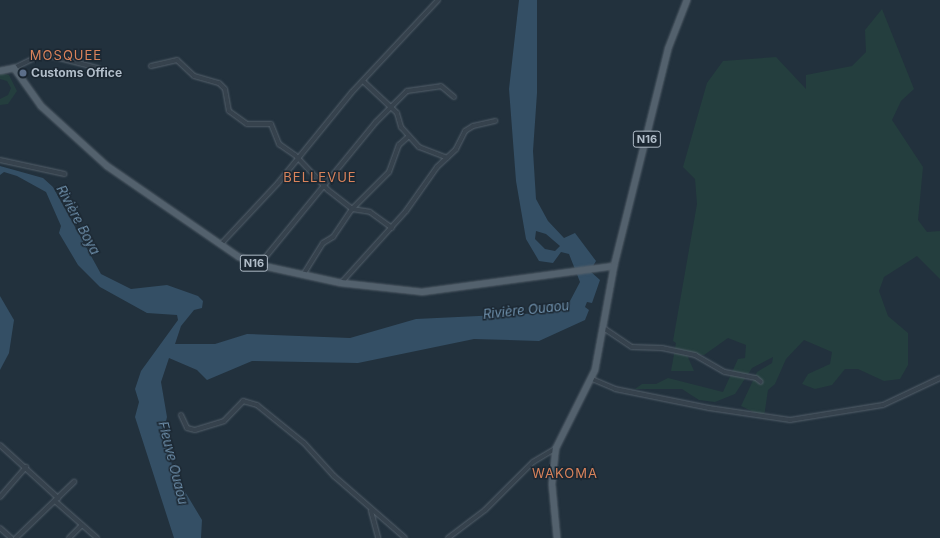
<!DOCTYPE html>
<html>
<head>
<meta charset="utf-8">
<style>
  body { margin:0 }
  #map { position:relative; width:940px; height:538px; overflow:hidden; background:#22313d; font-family:Inter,sans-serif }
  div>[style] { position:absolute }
  .green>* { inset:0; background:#243e3e }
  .water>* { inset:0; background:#344f65 }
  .roads { filter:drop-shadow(0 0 1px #54606b) drop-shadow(0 0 1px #54606b) }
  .minor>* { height:4px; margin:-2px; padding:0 2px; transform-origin:2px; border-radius:2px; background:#36424d }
  .primary>* { height:6px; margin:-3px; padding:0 3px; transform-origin:3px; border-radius:3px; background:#53616d }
  .dots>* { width:11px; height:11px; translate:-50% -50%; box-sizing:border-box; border:2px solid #1b2732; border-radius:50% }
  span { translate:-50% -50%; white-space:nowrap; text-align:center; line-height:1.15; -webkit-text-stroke:3px #1b2732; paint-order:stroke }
  .shield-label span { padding:1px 3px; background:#1b2732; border:1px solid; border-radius:3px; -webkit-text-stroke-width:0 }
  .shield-label { font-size:11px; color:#b1bdc9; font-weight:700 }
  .poi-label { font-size:12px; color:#b1bdc9; font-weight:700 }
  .left { translate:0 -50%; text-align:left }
  .neighbourhood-label { font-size:13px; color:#da835b; letter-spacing:1px }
  .water-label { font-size:13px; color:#7092ae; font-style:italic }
</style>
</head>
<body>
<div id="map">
  <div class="green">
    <div style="clip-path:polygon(882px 9px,914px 89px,901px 101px,892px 120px,923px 167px,918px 220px,927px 232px,940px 231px,940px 279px,917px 256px,884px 277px,879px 291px,888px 316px,908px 333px,908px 365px,900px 379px,884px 381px,858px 369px,845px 369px,832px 385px,815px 389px,802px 384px,808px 374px,830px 364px,832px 352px,804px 340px,786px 359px,775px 384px,768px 390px,764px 417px,741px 406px,757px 372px,772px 363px,773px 357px,752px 368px,735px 394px,715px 402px,699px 400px,682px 389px,635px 389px,642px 384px,656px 384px,668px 378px,723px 392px,738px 359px,745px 358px,746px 345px,728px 338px,704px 355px,687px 355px,694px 371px,671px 371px,676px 343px,673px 341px,697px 204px,695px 179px,683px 167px,707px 83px,723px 61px,776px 57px,806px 89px,806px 75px,852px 66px,866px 52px,865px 30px)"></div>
    <div style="clip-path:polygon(0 73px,9px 75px,17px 91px,8px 104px,0 105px,0 99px,8px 95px,11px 88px,7px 81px,0 79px)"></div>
  </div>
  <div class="water">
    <div style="clip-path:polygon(evenodd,519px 0,537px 0,537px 93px,533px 151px,536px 199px,548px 221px,564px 238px,575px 233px,596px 261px,590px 271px,600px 280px,592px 303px,587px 302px,585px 307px,589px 310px,585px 320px,539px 341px,474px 339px,358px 363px,252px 361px,207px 380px,197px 370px,169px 358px,161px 382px,167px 417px,163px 434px,175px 475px,173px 479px,178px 480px,202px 520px,201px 538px,174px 538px,135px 417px,139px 402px,135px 389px,141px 371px,178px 320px,177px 315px,147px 313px,100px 287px,78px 265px,59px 233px,61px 226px,46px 192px,17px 176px,4px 172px,0 175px,0 166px,43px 178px,53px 187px,101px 274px,131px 289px,167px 285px,198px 296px,203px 301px,202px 308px,194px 310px,181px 326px,175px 344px,215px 344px,247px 334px,350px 338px,416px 319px,543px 313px,570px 301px,580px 282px,569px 254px,561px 252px,553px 263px,539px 261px,526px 239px,516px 181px,509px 89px,519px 0,536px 231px,546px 234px,560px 246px,555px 251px,545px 249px,535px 239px,536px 231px)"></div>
    <div style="clip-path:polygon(0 296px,14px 320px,9px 353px,0 370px)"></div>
  </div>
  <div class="roads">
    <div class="minor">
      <div style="left:151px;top:66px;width:27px;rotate:-13deg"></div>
      <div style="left:177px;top:60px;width:23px;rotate:43deg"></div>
      <div style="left:194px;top:76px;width:26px;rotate:16deg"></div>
      <div style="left:219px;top:83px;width:8px;rotate:45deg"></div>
      <div style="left:225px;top:89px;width:22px;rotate:80deg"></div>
      <div style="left:229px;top:111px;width:22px;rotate:36deg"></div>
      <div style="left:247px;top:124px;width:24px"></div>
      <div style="left:271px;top:124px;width:22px;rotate:68deg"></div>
      <div style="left:279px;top:144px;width:19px;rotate:35deg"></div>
      <div style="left:295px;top:155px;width:48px;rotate:46.7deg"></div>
      <div style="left:328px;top:190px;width:31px;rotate:38deg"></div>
      <div style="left:352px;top:209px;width:18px;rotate:9deg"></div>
      <div style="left:370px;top:212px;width:27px;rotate:36deg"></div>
      <div style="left:14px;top:68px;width:32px;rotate:-26deg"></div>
      <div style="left:43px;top:54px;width:57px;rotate:14.3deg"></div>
      <div style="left:364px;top:82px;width:45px;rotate:43.2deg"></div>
      <div style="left:397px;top:113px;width:15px;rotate:74deg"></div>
      <div style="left:401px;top:127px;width:27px;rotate:48deg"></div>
      <div style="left:419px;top:147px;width:30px;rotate:21deg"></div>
      <div style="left:0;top:160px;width:66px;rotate:12.3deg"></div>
      <div style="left:221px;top:244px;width:83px;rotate:-46.9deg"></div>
      <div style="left:278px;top:183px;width:117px;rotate:-50.9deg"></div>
      <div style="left:352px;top:92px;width:126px;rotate:-46.9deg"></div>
      <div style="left:259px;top:265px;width:185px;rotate:-50.7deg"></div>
      <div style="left:376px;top:122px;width:44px;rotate:-45deg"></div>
      <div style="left:407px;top:91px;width:34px;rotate:-8deg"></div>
      <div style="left:441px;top:86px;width:17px;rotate:40deg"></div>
      <div style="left:303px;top:275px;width:38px;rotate:-58deg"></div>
      <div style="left:323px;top:243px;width:12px;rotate:-31deg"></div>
      <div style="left:333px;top:237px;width:34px;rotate:-56deg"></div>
      <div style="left:352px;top:209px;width:52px;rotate:-45deg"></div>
      <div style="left:389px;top:172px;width:29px;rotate:-70deg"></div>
      <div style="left:399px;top:145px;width:13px;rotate:-42deg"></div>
      <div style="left:341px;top:283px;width:97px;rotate:-47.9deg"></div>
      <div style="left:406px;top:211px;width:54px;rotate:-54.8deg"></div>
      <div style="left:437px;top:167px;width:26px;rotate:-43deg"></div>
      <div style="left:456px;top:149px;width:20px;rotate:-63deg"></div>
      <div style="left:465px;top:131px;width:9px;rotate:-32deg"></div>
      <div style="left:473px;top:126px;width:23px;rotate:-13deg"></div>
      <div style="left:602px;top:327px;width:36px;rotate:34deg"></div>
      <div style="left:632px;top:347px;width:30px;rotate:2deg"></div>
      <div style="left:662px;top:348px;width:34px;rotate:12deg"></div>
      <div style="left:695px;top:355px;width:34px;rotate:30deg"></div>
      <div style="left:725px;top:372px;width:32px;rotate:11deg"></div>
      <div style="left:756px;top:378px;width:6px;rotate:39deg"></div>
      <div style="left:592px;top:379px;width:25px;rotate:23deg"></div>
      <div style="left:615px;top:389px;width:96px;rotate:11.4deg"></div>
      <div style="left:709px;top:408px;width:82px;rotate:8.4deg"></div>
      <div style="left:790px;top:420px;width:94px;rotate:-9.2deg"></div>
      <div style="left:883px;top:405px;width:63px;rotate:-25.3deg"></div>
      <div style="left:181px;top:415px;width:14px;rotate:65deg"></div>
      <div style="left:187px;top:428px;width:8px;rotate:14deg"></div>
      <div style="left:195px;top:430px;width:30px;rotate:-17deg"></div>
      <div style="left:224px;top:421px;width:28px;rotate:-46deg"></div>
      <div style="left:243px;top:401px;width:15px;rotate:16deg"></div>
      <div style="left:257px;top:405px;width:60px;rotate:39deg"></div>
      <div style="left:304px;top:443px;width:45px;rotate:47.7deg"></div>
      <div style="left:334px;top:476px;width:94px;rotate:41.1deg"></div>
      <div style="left:0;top:445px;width:79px;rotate:42.4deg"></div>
      <div style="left:0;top:497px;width:40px;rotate:-49deg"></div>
      <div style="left:55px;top:501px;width:56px;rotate:41.4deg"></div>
      <div style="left:371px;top:511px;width:28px;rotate:75deg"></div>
      <div style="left:0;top:528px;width:15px;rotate:42deg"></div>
      <div style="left:16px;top:538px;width:81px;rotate:-44deg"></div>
      <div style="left:69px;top:538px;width:18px;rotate:-45deg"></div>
      <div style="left:448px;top:538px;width:46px;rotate:-37.1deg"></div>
      <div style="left:485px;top:510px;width:68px;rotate:-45deg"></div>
      <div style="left:533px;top:462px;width:27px;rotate:-31deg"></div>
    </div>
    <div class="primary">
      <div style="left:0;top:71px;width:14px;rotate:-12deg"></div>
      <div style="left:14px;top:68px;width:47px;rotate:54.6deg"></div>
      <div style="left:41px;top:106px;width:89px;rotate:42.3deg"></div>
      <div style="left:107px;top:166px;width:160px;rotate:34.6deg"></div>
      <div style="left:239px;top:257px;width:22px;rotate:22deg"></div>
      <div style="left:259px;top:265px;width:84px;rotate:12.4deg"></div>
      <div style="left:341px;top:283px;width:81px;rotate:6.3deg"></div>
      <div style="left:422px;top:292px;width:194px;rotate:-7.7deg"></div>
      <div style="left:614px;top:266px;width:224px;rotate:-76deg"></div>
      <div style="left:668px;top:49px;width:53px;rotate:-68.8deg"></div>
      <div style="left:557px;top:538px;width:54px;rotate:-95.3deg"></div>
      <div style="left:552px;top:484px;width:36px;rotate:-84deg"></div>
      <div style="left:556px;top:448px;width:87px;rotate:-63.4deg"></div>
      <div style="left:595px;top:370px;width:106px;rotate:-79.6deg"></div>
    </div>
  </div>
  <div class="dots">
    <div style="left:23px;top:73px;background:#5c6f8a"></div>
  </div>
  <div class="shield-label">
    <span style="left:647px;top:139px">N16</span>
    <span style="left:254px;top:263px">N16</span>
  </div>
  <div class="poi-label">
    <span class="left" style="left:31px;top:73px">Customs Office</span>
  </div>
  <div class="neighbourhood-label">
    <span style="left:66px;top:55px">MOSQUEE</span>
    <span style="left:320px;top:177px">BELLEVUE</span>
    <span style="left:565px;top:473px">WAKOMA</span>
  </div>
  <div class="water-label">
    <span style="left:78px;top:220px;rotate:62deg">Rivière Boya</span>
    <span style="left:526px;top:310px;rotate:-6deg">Rivière Ouaou</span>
    <span style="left:173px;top:463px;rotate:76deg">Fleuve Ouaou</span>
  </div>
</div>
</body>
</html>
